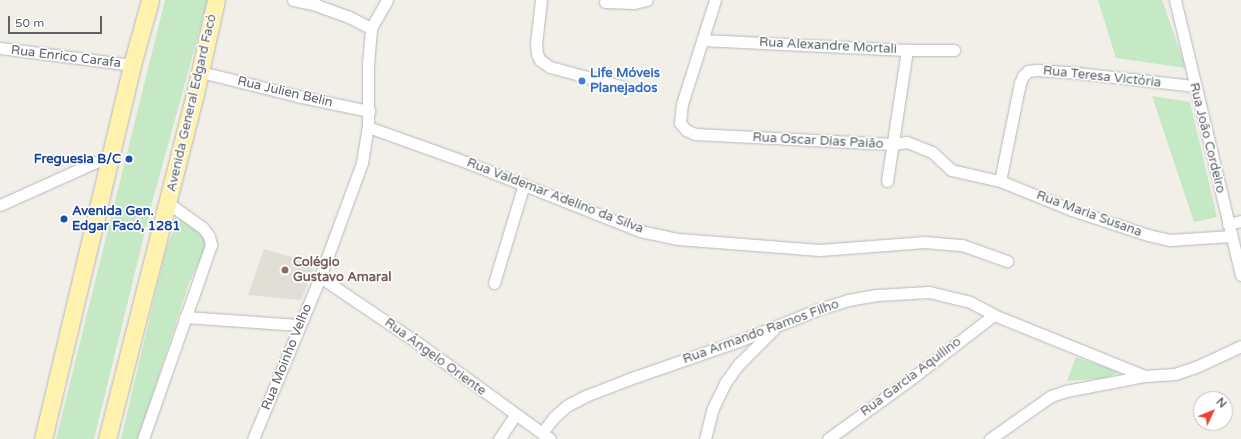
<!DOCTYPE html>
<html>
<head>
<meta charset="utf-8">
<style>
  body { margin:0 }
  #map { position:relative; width:1241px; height:439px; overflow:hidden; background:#f1efe8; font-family:"Varela Round",sans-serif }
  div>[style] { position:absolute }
  .education>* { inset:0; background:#e1ded6 }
  .green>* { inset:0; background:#c5e8c5 }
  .roads { filter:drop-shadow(0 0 1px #b5b8bc) drop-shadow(0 0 1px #b5b8bc) }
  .street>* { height:11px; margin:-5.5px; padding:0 5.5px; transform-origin:5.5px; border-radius:5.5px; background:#fff }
  .primary>* { height:17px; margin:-8.5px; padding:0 8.5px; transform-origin:8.5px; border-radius:8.5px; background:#fff2af }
  .dots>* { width:11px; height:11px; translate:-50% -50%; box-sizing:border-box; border:2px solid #fff; border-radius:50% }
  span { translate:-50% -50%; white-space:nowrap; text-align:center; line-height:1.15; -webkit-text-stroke:3.5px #fff; paint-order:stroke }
  .street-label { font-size:13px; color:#5f6368 }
  .shop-label { font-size:13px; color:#366cbe; font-weight:700 }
  .left { translate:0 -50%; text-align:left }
  .transit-label { font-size:13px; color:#164399; font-weight:700 }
  .right { translate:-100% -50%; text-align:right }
  .education-label { font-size:13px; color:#785e54; font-weight:700 }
  .north { position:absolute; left:1193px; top:391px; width:40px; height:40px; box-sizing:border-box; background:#fff; border:1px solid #bfc1c3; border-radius:50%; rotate:46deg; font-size:11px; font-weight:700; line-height:16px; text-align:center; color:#5f6368 }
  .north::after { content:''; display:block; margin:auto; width:14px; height:18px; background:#ea4335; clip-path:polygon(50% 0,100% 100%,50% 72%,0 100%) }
  .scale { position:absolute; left:8px; top:16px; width:94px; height:18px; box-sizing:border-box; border:2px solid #5f6368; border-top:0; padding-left:5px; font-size:12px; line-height:14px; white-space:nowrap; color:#5f6368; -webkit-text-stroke:3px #fff; paint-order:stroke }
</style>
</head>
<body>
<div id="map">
  <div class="education">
    <div style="clip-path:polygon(264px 249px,316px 264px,301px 300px,248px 295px)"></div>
  </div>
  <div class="green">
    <div style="clip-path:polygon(165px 0,208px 0,153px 199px,94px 439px,56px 439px)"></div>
    <div style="clip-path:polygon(1098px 0,1162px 0,1186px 68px,1116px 58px)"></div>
    <div style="clip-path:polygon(1152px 96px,1190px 102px,1217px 217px,1194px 222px)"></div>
    <div style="clip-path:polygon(178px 218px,198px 228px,208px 237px,202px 257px,189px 283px,138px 439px,121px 439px,166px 249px)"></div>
    <div style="clip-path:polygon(1076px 357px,1120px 372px,1106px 378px,1067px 381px)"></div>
  </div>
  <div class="roads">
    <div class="street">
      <div style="left:293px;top:0;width:24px;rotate:12deg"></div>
      <div style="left:316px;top:5px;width:33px;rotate:20deg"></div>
      <div style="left:347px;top:16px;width:27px;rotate:27deg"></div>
      <div style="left:541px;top:0;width:44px;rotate:96.5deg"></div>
      <div style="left:536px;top:44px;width:10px;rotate:84deg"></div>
      <div style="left:537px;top:54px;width:7px;rotate:63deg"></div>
      <div style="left:540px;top:60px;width:12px;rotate:35deg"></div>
      <div style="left:550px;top:67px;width:77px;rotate:15.1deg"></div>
      <div style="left:715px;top:0;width:109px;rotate:107.6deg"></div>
      <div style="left:682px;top:104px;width:19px;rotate:96deg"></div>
      <div style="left:680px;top:123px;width:9px;rotate:49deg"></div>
      <div style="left:686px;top:130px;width:10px;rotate:24deg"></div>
      <div style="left:695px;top:134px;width:198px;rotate:2.9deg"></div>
      <div style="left:893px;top:144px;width:14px;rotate:-8deg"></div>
      <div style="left:907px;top:142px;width:27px;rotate:22deg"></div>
      <div style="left:932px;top:152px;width:26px;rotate:43deg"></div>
      <div style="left:951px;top:170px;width:50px;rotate:12.7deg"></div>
      <div style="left:1000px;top:181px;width:78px;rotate:21.9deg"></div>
      <div style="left:1072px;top:210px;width:80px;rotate:18.2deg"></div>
      <div style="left:1148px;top:235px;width:23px;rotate:13deg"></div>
      <div style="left:1170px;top:240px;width:61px;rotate:-3.8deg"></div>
      <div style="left:1175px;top:0;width:283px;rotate:76.5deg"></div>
      <div style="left:605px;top:2px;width:29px;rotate:2deg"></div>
      <div style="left:634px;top:3px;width:13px;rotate:-13deg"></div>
      <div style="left:702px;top:40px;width:205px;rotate:2.8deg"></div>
      <div style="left:907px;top:50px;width:47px"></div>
      <div style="left:0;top:48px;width:133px;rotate:7.3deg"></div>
      <div style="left:201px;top:72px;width:99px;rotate:14deg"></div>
      <div style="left:297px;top:96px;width:74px;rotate:11.8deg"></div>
      <div style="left:368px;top:127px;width:104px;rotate:19.7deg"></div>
      <div style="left:466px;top:162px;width:187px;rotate:21.6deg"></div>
      <div style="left:640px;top:231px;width:39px;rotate:12deg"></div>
      <div style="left:678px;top:239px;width:142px;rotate:4.4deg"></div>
      <div style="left:820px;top:250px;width:105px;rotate:-4.4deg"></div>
      <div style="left:925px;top:242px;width:37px;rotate:5deg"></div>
      <div style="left:962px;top:245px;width:48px;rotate:19.6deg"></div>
      <div style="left:887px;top:181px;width:133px;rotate:-81.3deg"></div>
      <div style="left:1000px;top:181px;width:100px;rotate:-78.5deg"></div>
      <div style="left:1020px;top:83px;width:8px;rotate:-67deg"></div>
      <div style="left:1023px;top:76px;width:7px;rotate:-45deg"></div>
      <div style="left:1028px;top:71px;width:9px;rotate:-6deg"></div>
      <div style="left:1037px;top:70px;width:32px;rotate:4deg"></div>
      <div style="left:1069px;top:72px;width:126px;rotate:6.4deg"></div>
      <div style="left:0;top:205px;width:122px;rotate:-24.2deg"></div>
      <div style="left:1228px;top:224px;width:13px;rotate:-13deg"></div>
      <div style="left:320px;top:277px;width:118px;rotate:34deg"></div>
      <div style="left:418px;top:343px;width:163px;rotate:36deg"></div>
      <div style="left:494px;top:283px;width:103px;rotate:-73.1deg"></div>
      <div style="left:185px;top:317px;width:114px;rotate:4deg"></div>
      <div style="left:542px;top:433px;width:20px;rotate:-53deg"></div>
      <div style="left:554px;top:417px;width:18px;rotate:-41deg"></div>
      <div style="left:568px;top:405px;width:22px;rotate:-27deg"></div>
      <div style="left:588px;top:395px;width:44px;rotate:-21.3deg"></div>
      <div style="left:629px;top:379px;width:116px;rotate:-19.1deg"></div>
      <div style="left:739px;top:341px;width:86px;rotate:-21.8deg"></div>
      <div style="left:819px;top:309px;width:30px;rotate:-17deg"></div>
      <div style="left:848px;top:300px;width:29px;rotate:-10deg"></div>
      <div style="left:877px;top:295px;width:52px;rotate:-3.3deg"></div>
      <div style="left:929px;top:292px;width:42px;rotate:13.7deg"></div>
      <div style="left:970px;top:302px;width:27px;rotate:28deg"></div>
      <div style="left:994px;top:315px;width:163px;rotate:22deg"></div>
      <div style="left:1145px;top:376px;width:30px;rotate:-4deg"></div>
      <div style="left:1175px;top:374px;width:24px;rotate:-19deg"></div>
      <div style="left:1198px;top:366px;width:47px;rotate:-24.9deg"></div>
      <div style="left:143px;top:439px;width:206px;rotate:-70.7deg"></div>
      <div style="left:211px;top:245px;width:9px;rotate:-103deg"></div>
      <div style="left:209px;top:236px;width:10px;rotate:-127deg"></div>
      <div style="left:203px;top:228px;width:43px;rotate:-144.5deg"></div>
      <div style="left:253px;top:439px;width:175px;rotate:-67.5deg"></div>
      <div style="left:320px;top:277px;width:121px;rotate:-69.8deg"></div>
      <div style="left:362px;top:163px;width:36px;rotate:-81deg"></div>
      <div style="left:368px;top:127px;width:63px;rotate:-90deg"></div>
      <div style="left:368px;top:64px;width:36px;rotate:-85deg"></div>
      <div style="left:371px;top:28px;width:32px;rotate:-60deg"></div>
      <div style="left:499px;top:439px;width:29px;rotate:-56deg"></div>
      <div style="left:705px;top:439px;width:32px;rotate:-76deg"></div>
      <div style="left:713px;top:408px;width:28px;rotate:-64deg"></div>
      <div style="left:725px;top:383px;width:24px;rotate:-54deg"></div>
      <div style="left:739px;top:364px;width:48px;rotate:-45deg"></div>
      <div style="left:828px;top:439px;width:109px;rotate:-36deg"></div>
      <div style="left:916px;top:375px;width:98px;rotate:-37.6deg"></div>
      <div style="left:990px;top:439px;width:75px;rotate:-35.2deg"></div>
      <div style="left:1051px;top:396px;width:16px;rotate:-18deg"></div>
      <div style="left:1066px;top:391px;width:79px;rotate:-10.9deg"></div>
    </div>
    <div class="primary">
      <div style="left:43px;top:439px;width:384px;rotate:-76.6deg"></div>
      <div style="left:132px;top:65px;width:67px;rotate:-74.5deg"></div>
      <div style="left:107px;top:439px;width:356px;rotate:-75.7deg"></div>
      <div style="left:195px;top:94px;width:96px;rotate:-77.4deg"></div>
    </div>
  </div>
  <div class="dots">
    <div style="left:582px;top:81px;background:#3f7fe0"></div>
    <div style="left:129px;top:159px;background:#1a4fb4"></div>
    <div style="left:64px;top:219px;background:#1a4fb4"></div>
    <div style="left:285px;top:270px;background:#8d6e63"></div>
  </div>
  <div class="street-label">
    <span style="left:828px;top:46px;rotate:3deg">Rua Alexandre Mortali</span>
    <span style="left:66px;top:57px;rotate:7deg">Rua Enrico Carafa</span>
    <span style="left:1102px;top:77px;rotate:6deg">Rua Teresa Victória</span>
    <span style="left:285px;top:92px;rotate:13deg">Rua Julien Belin</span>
    <span style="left:192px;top:103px;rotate:-77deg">Avenida General Edgard Facó</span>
    <span style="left:1207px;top:138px;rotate:76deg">Rua João Cordeiro</span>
    <span style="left:818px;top:141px;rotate:3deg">Rua Oscar Dias Paião</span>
    <span style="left:555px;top:196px;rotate:21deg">Rua Valdemar Adelino da Silva</span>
    <span style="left:1089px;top:214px;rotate:20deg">Rua Maria Susana</span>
    <span style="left:761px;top:332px;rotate:-20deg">Rua Armando Ramos Filho</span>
    <span style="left:287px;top:357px;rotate:-68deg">Rua Moinho Velho</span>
    <span style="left:435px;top:357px;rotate:36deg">Rua Ângelo Oriente</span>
    <span style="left:911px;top:377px;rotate:-37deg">Rua Garcia Aquilino</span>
  </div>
  <div class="shop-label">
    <span class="left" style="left:590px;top:81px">Life Móveis<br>Planejados</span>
  </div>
  <div class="transit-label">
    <span class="right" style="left:121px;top:159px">Freguesia B/C</span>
    <span class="left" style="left:72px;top:219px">Avenida Gen.<br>Edgar Facó, 1281</span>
  </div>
  <div class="education-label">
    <span class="left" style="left:293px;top:270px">Colégio<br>Gustavo Amaral</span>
  </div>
  <div class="north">N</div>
  <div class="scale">50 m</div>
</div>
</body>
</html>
